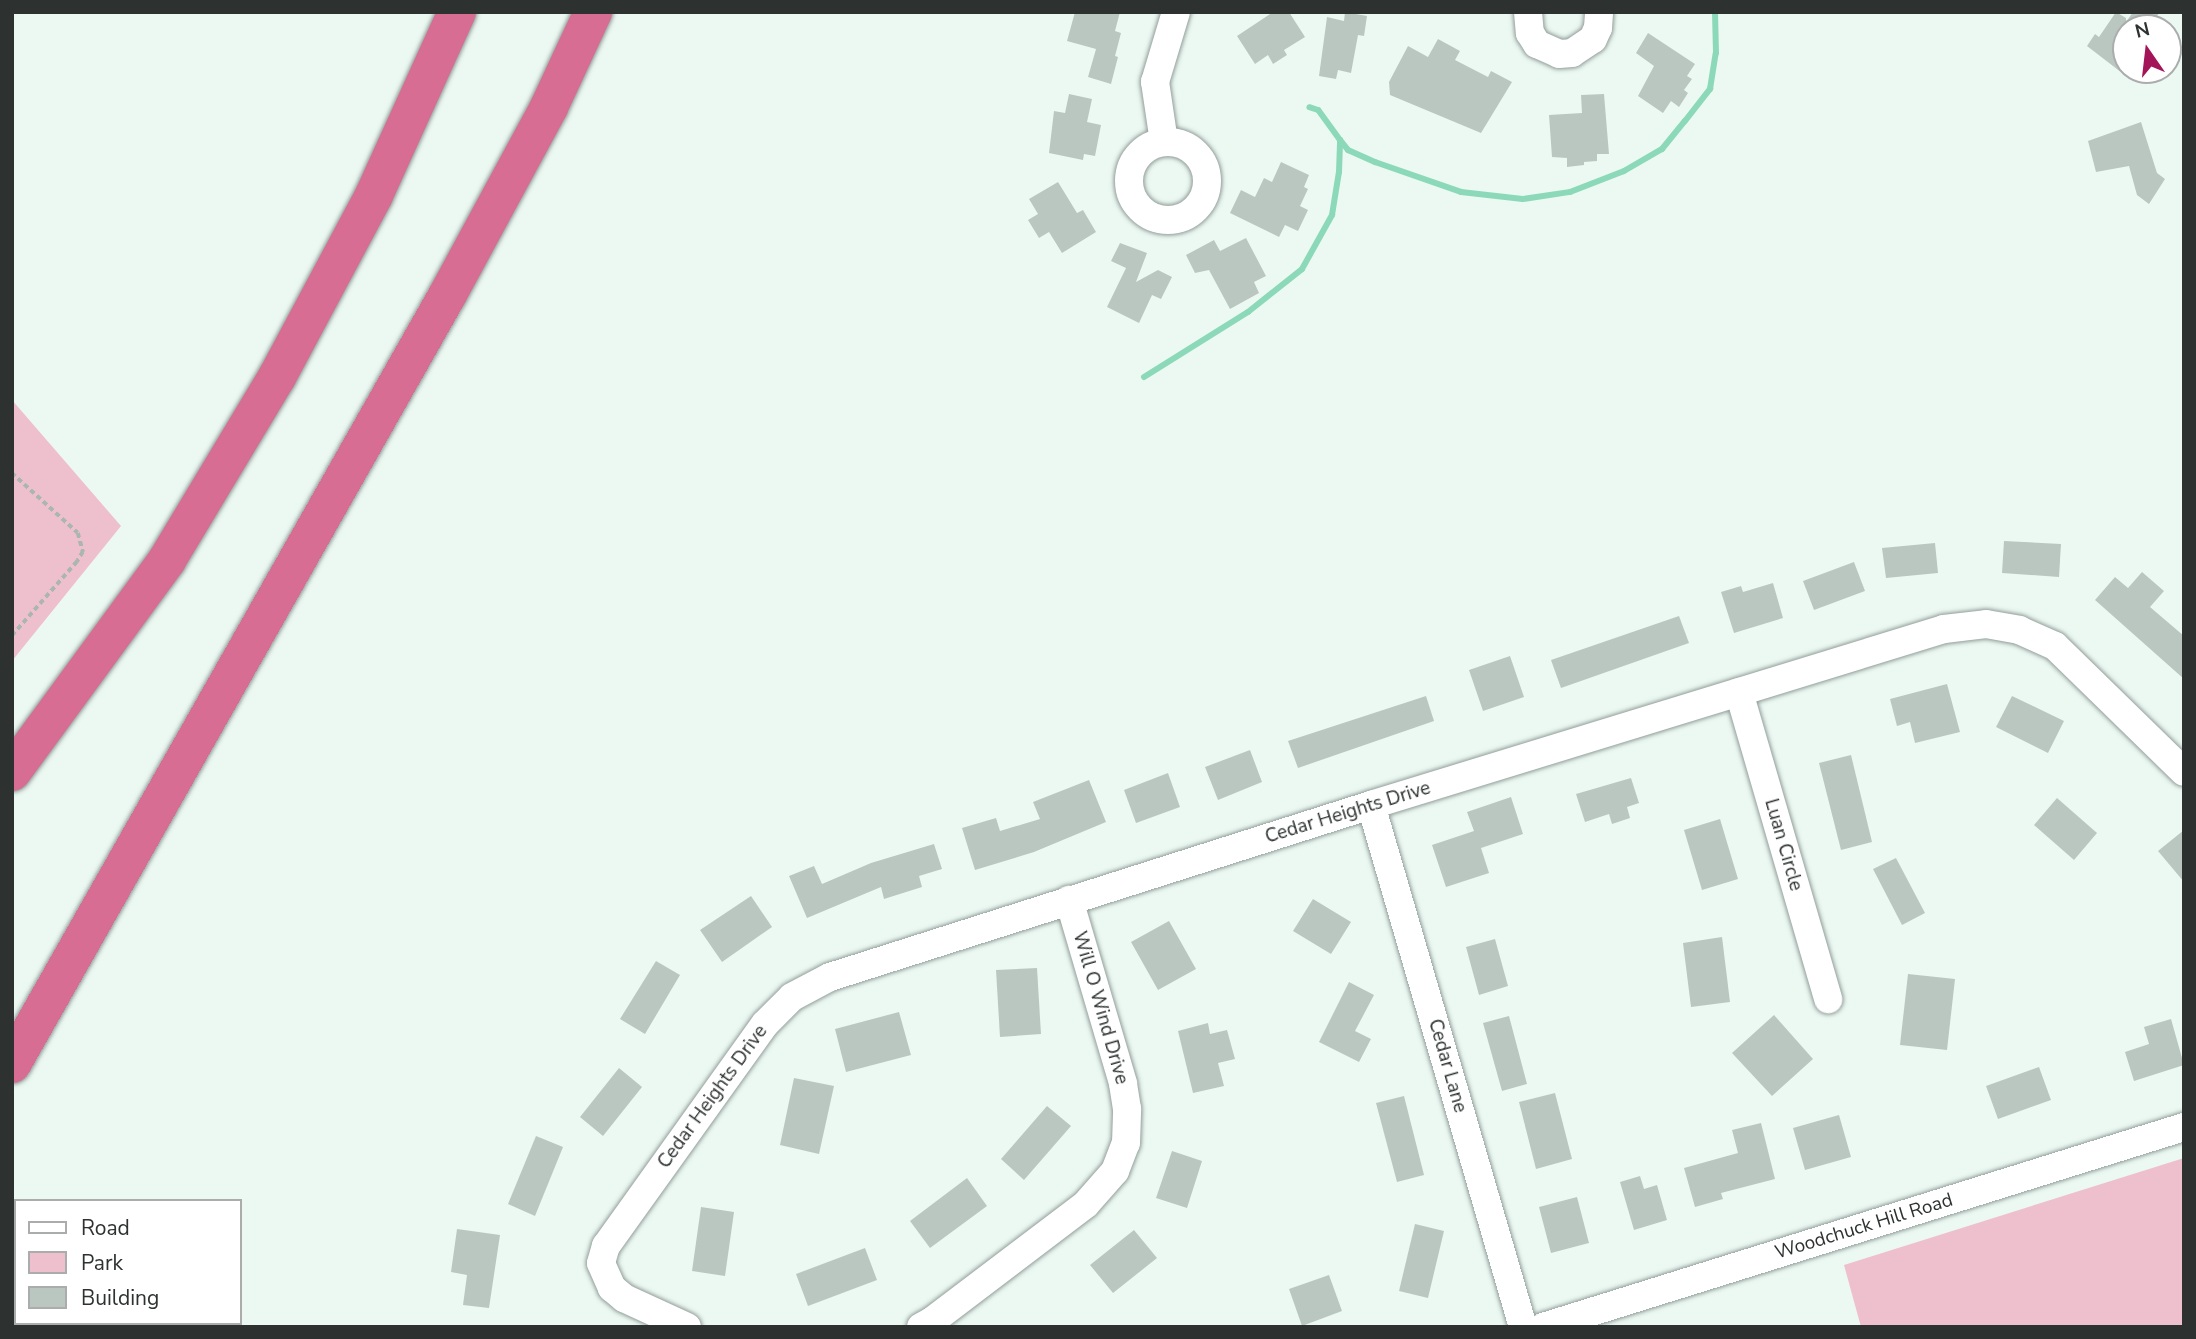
<!DOCTYPE html>
<html>
<head>
<meta charset="utf-8">
<style>
  body { margin:0 }
  #map { position:relative; width:2196px; height:1339px; overflow:hidden; background:#ecf9f3; font-family:"Nunito Sans",sans-serif }
  div>[style] { position:absolute }
  .green>* { inset:0; background:#eec0cd }
  .stream>* { height:6px; margin:-3px; padding:0 3px; transform-origin:3px; border-radius:3px; background:#8cd9b9 }
  .building>* { inset:0; background:#bac7c1 }
  .path>* { height:3.5px; margin-top:-1.75px; transform-origin:0; background:repeating-linear-gradient(90deg,#acb6b1 0 5px,transparent 0 8.5px) }
  .roads { filter:drop-shadow(0 0 2px #929e99) drop-shadow(0 0 2px #929e99) }
  .minor>* { height:28px; margin:-14px; padding:0 14px; transform-origin:14px; border-radius:14px; background:#fff }
  .minor>.ring { margin:-14px; padding:0; box-sizing:content-box; background:none; border:28px solid #fff; border-radius:50% }
  .highway>* { height:38px; margin:-19px; padding:0 19px; transform-origin:19px; border-radius:19px; background:#d76d92 }
  span { translate:-50% -50%; white-space:nowrap; text-align:center; line-height:1.15; -webkit-text-stroke:5px #fff; paint-order:stroke }
  .street-label { font-size:19px; color:#2d3230 }
  .frame { position:absolute; inset:0; border:14px solid #2d3230; pointer-events:none }
  .legend { position:absolute; left:14px; top:1199px; width:228px; height:126px; box-sizing:border-box; background:#fff; border:2px solid #abadac; margin:0; padding:9px 12px; list-style:none; font-size:21px; color:#2d3230 }
  .legend li { display:flex; align-items:center; gap:14px; height:35px }
  .legend b { width:35px; border:2px solid #abadac }
  .north { position:absolute; left:2112px; top:14px; width:70px; height:70px; box-sizing:border-box; background:#fff; border:2px solid #abadac; border-radius:50%; rotate:346deg; font-size:19px; font-weight:700; line-height:28px; text-align:center; color:#2d3230 }
  .north::after { content:''; display:block; margin:auto; width:24px; height:32px; background:#a31459; clip-path:polygon(50% 0,100% 100%,50% 72%,0 100%) }
</style>
</head>
<body>
<div id="map">
  <div class="green">
    <div style="clip-path:polygon(12px 400px,121px 526px,12px 661px)"></div>
    <div style="clip-path:polygon(2184px 1158px,2184px 1327px,1861px 1327px,1844px 1265px)"></div>
  </div>
  <div class="stream">
    <div style="left:1340px;top:140px;width:13px;rotate:51deg"></div>
    <div style="left:1348px;top:150px;width:30px;rotate:24deg"></div>
    <div style="left:1375px;top:162px;width:91px;rotate:19.2deg"></div>
    <div style="left:1461px;top:192px;width:62px;rotate:6.4deg"></div>
    <div style="left:1523px;top:199px;width:48px;rotate:-8.5deg"></div>
    <div style="left:1570px;top:192px;width:58px;rotate:-21.3deg"></div>
    <div style="left:1624px;top:171px;width:44px;rotate:-30.1deg"></div>
    <div style="left:1662px;top:149px;width:36px;rotate:-51deg"></div>
    <div style="left:1685px;top:121px;width:41px;rotate:-52deg"></div>
    <div style="left:1710px;top:89px;width:36px;rotate:-81deg"></div>
    <div style="left:1716px;top:53px;width:41px;rotate:-91.4deg"></div>
    <div style="left:1144px;top:377px;width:123px;rotate:-32deg"></div>
    <div style="left:1248px;top:312px;width:69px;rotate:-38.5deg"></div>
    <div style="left:1302px;top:269px;width:62px;rotate:-60.9deg"></div>
    <div style="left:1332px;top:215px;width:44px;rotate:-80.8deg"></div>
    <div style="left:1339px;top:172px;width:32px;rotate:-88deg"></div>
    <div style="left:1340px;top:140px;width:37px;rotate:-126deg"></div>
    <div style="left:1318px;top:110px;width:9px;rotate:-162deg"></div>
  </div>
  <div class="building">
    <div style="clip-path:polygon(1075px 12px,1120px 12px,1115px 31px,1121px 33px,1115px 56px,1118px 57px,1111px 84px,1088px 77px,1096px 49px,1067px 41px)"></div>
    <div style="clip-path:polygon(1273px 12px,1289px 12px,1305px 37px,1284px 50px,1287px 55px,1273px 64px,1268px 55px,1255px 64px,1237px 36px)"></div>
    <div style="clip-path:polygon(1345px 12px,1367px 16px,1364px 36px,1358px 35px,1351px 73px,1338px 70px,1336px 79px,1319px 76px,1327px 17px,1344px 21px)"></div>
    <div style="clip-path:polygon(2116px 12px,2126px 18px,2126px 22px,2133px 12px,2160px 12px,2148px 28px,2126px 28px,2126px 76px,2087px 46px,2095px 34px,2099px 37px)"></div>
    <div style="clip-path:polygon(1648px 33px,1695px 64px,1687px 76px,1692px 79px,1684px 90px,1688px 93px,1679px 107px,1671px 101px,1663px 113px,1638px 96px,1654px 66px,1636px 53px)"></div>
    <div style="clip-path:polygon(1438px 39px,1460px 51px,1455px 60px,1488px 77px,1491px 71px,1512px 82px,1481px 133px,1390px 95px,1389px 82px,1408px 46px,1428px 57px)"></div>
    <div style="clip-path:polygon(1069px 94px,1092px 99px,1087px 122px,1101px 125px,1095px 156px,1084px 154px,1083px 160px,1049px 153px,1054px 111px,1065px 113px)"></div>
    <div style="clip-path:polygon(1604px 94px,1609px 154px,1597px 154px,1597px 161px,1584px 162px,1584px 165px,1567px 167px,1567px 158px,1552px 157px,1549px 115px,1582px 113px,1581px 95px)"></div>
    <div style="clip-path:polygon(2141px 122px,2157px 173px,2165px 179px,2149px 204px,2137px 195px,2129px 166px,2096px 172px,2088px 141px)"></div>
    <div style="clip-path:polygon(1281px 162px,1309px 175px,1304px 187px,1308px 189px,1300px 206px,1308px 210px,1298px 231px,1285px 225px,1279px 237px,1230px 213px,1241px 190px,1255px 197px,1264px 178px,1272px 182px)"></div>
    <div style="clip-path:polygon(1058px 182px,1077px 213px,1083px 210px,1096px 232px,1062px 253px,1049px 232px,1039px 238px,1028px 220px,1038px 214px,1029px 199px)"></div>
    <div style="clip-path:polygon(1246px 238px,1266px 276px,1254px 282px,1259px 293px,1230px 309px,1209px 270px,1195px 273px,1186px 255px,1214px 240px,1220px 251px)"></div>
    <div style="clip-path:polygon(1120px 243px,1147px 253px,1136px 282px,1158px 270px,1172px 277px,1161px 299px,1152px 295px,1139px 323px,1107px 307px,1126px 268px,1111px 261px)"></div>
    <div style="clip-path:polygon(2004px 541px,2061px 544px,2059px 577px,2002px 573px)"></div>
    <div style="clip-path:polygon(1935px 543px,1938px 573px,1886px 578px,1882px 548px)"></div>
    <div style="clip-path:polygon(1854px 562px,1865px 591px,1814px 610px,1803px 581px)"></div>
    <div style="clip-path:polygon(2142px 572px,2164px 591px,2150px 607px,2184px 636px,2184px 679px,2095px 600px,2115px 577px,2128px 588px)"></div>
    <div style="clip-path:polygon(1773px 583px,1783px 618px,1734px 633px,1721px 592px,1741px 586px,1743px 592px)"></div>
    <div style="clip-path:polygon(1679px 616px,1689px 643px,1561px 688px,1551px 660px)"></div>
    <div style="clip-path:polygon(1510px 656px,1524px 697px,1483px 711px,1469px 670px)"></div>
    <div style="clip-path:polygon(1947px 684px,1960px 732px,1915px 743px,1910px 722px,1897px 726px,1890px 699px)"></div>
    <div style="clip-path:polygon(1426px 696px,1434px 721px,1298px 768px,1288px 741px)"></div>
    <div style="clip-path:polygon(2012px 696px,2064px 721px,2048px 753px,1996px 727px)"></div>
    <div style="clip-path:polygon(1250px 750px,1262px 782px,1218px 800px,1205px 767px)"></div>
    <div style="clip-path:polygon(1851px 755px,1872px 842px,1841px 850px,1819px 763px)"></div>
    <div style="clip-path:polygon(1168px 773px,1180px 807px,1136px 823px,1124px 790px)"></div>
    <div style="clip-path:polygon(1631px 778px,1639px 803px,1627px 807px,1630px 818px,1612px 824px,1609px 814px,1585px 822px,1576px 794px)"></div>
    <div style="clip-path:polygon(1089px 780px,1106px 822px,1034px 852px,975px 870px,962px 828px,996px 818px,1000px 831px,1040px 819px,1033px 802px)"></div>
    <div style="clip-path:polygon(1511px 797px,1523px 834px,1481px 848px,1489px 873px,1446px 887px,1432px 845px,1474px 831px,1467px 812px)"></div>
    <div style="clip-path:polygon(2057px 798px,2097px 833px,2074px 860px,2034px 825px)"></div>
    <div style="clip-path:polygon(1720px 819px,1738px 879px,1702px 890px,1684px 830px)"></div>
    <div style="clip-path:polygon(2184px 830px,2184px 882px,2158px 851px)"></div>
    <div style="clip-path:polygon(934px 844px,942px 869px,919px 876px,922px 887px,884px 899px,881px 887px,807px 918px,789px 876px,814px 866px,822px 884px,871px 863px)"></div>
    <div style="clip-path:polygon(1896px 858px,1925px 913px,1902px 925px,1873px 869px)"></div>
    <div style="clip-path:polygon(751px 896px,772px 927px,722px 962px,700px 930px)"></div>
    <div style="clip-path:polygon(1313px 899px,1351px 922px,1331px 954px,1293px 931px)"></div>
    <div style="clip-path:polygon(1169px 921px,1196px 969px,1158px 990px,1131px 942px)"></div>
    <div style="clip-path:polygon(1722px 937px,1730px 1002px,1691px 1007px,1683px 943px)"></div>
    <div style="clip-path:polygon(1495px 939px,1508px 986px,1479px 995px,1466px 947px)"></div>
    <div style="clip-path:polygon(656px 961px,680px 975px,645px 1034px,620px 1019px)"></div>
    <div style="clip-path:polygon(1037px 968px,1041px 1034px,1000px 1037px,996px 970px)"></div>
    <div style="clip-path:polygon(1908px 974px,1955px 979px,1947px 1050px,1900px 1045px)"></div>
    <div style="clip-path:polygon(1349px 982px,1374px 995px,1355px 1031px,1371px 1039px,1359px 1062px,1319px 1042px)"></div>
    <div style="clip-path:polygon(899px 1012px,911px 1055px,846px 1072px,835px 1029px)"></div>
    <div style="clip-path:polygon(1774px 1015px,1813px 1059px,1772px 1096px,1732px 1053px)"></div>
    <div style="clip-path:polygon(1509px 1016px,1527px 1084px,1502px 1091px,1483px 1023px)"></div>
    <div style="clip-path:polygon(2171px 1019px,2184px 1065px,2134px 1081px,2125px 1052px,2149px 1044px,2144px 1027px)"></div>
    <div style="clip-path:polygon(1208px 1023px,1210px 1034px,1227px 1030px,1235px 1059px,1218px 1063px,1224px 1086px,1193px 1093px,1178px 1031px)"></div>
    <div style="clip-path:polygon(2039px 1067px,2051px 1100px,1998px 1119px,1986px 1086px)"></div>
    <div style="clip-path:polygon(619px 1068px,642px 1087px,603px 1136px,580px 1117px)"></div>
    <div style="clip-path:polygon(794px 1078px,834px 1086px,819px 1154px,780px 1145px)"></div>
    <div style="clip-path:polygon(1555px 1093px,1572px 1159px,1536px 1169px,1519px 1102px)"></div>
    <div style="clip-path:polygon(1404px 1096px,1424px 1175px,1397px 1182px,1376px 1103px)"></div>
    <div style="clip-path:polygon(1047px 1106px,1071px 1126px,1024px 1180px,1001px 1159px)"></div>
    <div style="clip-path:polygon(1839px 1115px,1851px 1157px,1805px 1170px,1793px 1128px)"></div>
    <div style="clip-path:polygon(1761px 1123px,1775px 1179px,1721px 1193px,1723px 1199px,1695px 1207px,1684px 1168px,1738px 1153px,1732px 1130px)"></div>
    <div style="clip-path:polygon(536px 1136px,563px 1147px,535px 1216px,508px 1204px)"></div>
    <div style="clip-path:polygon(1172px 1151px,1202px 1161px,1187px 1208px,1156px 1198px)"></div>
    <div style="clip-path:polygon(1640px 1176px,1644px 1189px,1657px 1185px,1667px 1220px,1634px 1230px,1620px 1182px)"></div>
    <div style="clip-path:polygon(967px 1178px,987px 1206px,930px 1248px,910px 1221px)"></div>
    <div style="clip-path:polygon(1577px 1197px,1589px 1243px,1551px 1253px,1539px 1207px)"></div>
    <div style="clip-path:polygon(701px 1207px,734px 1212px,725px 1276px,692px 1271px)"></div>
    <div style="clip-path:polygon(1415px 1224px,1444px 1231px,1428px 1298px,1399px 1291px)"></div>
    <div style="clip-path:polygon(457px 1229px,500px 1235px,489px 1308px,463px 1305px,467px 1275px,451px 1272px)"></div>
    <div style="clip-path:polygon(1134px 1230px,1157px 1258px,1113px 1293px,1090px 1265px)"></div>
    <div style="clip-path:polygon(865px 1248px,877px 1280px,808px 1306px,796px 1274px)"></div>
    <div style="clip-path:polygon(1329px 1275px,1342px 1311px,1302px 1326px,1289px 1289px)"></div>
  </div>
  <div class="path">
    <div style="left:12px;top:473px;width:89px;rotate:42.3deg"></div>
    <div style="left:78px;top:533px;width:20px;rotate:75deg"></div>
    <div style="left:83px;top:552px;width:12px;rotate:121deg"></div>
    <div style="left:77px;top:562px;width:98px;rotate:131.3deg"></div>
  </div>
  <div class="roads">
    <div class="minor">
      <div style="left:1528px;top:12px;width:21px;rotate:85deg"></div>
      <div style="left:1530px;top:33px;width:13px;rotate:58deg"></div>
      <div style="left:1537px;top:44px;width:24px;rotate:24deg"></div>
      <div style="left:1559px;top:54px;width:13px;rotate:-4deg"></div>
      <div style="left:1572px;top:53px;width:25px;rotate:-34deg"></div>
      <div style="left:1593px;top:39px;width:12px;rotate:-66deg"></div>
      <div style="left:1598px;top:28px;width:16px;rotate:-86deg"></div>
      <div style="left:1164px;top:142px;width:61px;rotate:-98.5deg"></div>
      <div style="left:1155px;top:82px;width:73px;rotate:-73.3deg"></div>
      <div class="ring" style="left:1129px;top:142px;width:50px;height:50px"></div>
      <div style="left:1739px;top:692px;width:320px;rotate:73.8deg"></div>
      <div style="left:1371px;top:805px;width:544px;rotate:73.77deg"></div>
      <div style="left:687px;top:1327px;width:69px;rotate:-155.3deg"></div>
      <div style="left:624px;top:1298px;width:16px;rotate:-140deg"></div>
      <div style="left:612px;top:1288px;width:27px;rotate:-114deg"></div>
      <div style="left:601px;top:1263px;width:18px;rotate:-74deg"></div>
      <div style="left:606px;top:1246px;width:273px;rotate:-54.4deg"></div>
      <div style="left:765px;top:1024px;width:38px;rotate:-45deg"></div>
      <div style="left:792px;top:997px;width:43px;rotate:-27.8deg"></div>
      <div style="left:830px;top:977px;width:568px;rotate:-17.64deg"></div>
      <div style="left:1371px;top:805px;width:599px;rotate:-17.07deg"></div>
      <div style="left:1944px;top:629px;width:42px;rotate:-6.8deg"></div>
      <div style="left:1986px;top:624px;width:34px;rotate:10deg"></div>
      <div style="left:2019px;top:630px;width:39px;rotate:24deg"></div>
      <div style="left:2055px;top:646px;width:180px;rotate:44.3deg"></div>
      <div style="left:921px;top:1327px;width:13px;rotate:-29deg"></div>
      <div style="left:932px;top:1321px;width:193px;rotate:-37.2deg"></div>
      <div style="left:1086px;top:1204px;width:44px;rotate:-48.7deg"></div>
      <div style="left:1115px;top:1171px;width:30px;rotate:-69deg"></div>
      <div style="left:1126px;top:1143px;width:34px;rotate:-88deg"></div>
      <div style="left:1127px;top:1109px;width:26px;rotate:-99deg"></div>
      <div style="left:1123px;top:1083px;width:191px;rotate:-106.4deg"></div>
      <div style="left:1543px;top:1327px;width:671px;rotate:-17.33deg"></div>
    </div>
    <div class="highway">
      <div style="left:12px;top:772px;width:263px;rotate:-53.8deg"></div>
      <div style="left:167px;top:560px;width:214px;rotate:-59deg"></div>
      <div style="left:277px;top:377px;width:206px;rotate:-61.9deg"></div>
      <div style="left:374px;top:195px;width:201px;rotate:-65.6deg"></div>
      <div style="left:12px;top:1064px;width:885px;rotate:-60.48deg"></div>
      <div style="left:448px;top:294px;width:213px;rotate:-61.6deg"></div>
      <div style="left:549px;top:107px;width:105px;rotate:-65.1deg"></div>
    </div>
  </div>
  <div class="street-label">
    <span style="left:1348px;top:813px;rotate:-17deg">Cedar Heights Drive</span>
    <span style="left:1783px;top:845px;rotate:74deg">Luan Circle</span>
    <span style="left:1100px;top:1008px;rotate:74deg">Will O Wind Drive</span>
    <span style="left:1447px;top:1066px;rotate:74deg">Cedar Lane</span>
    <span style="left:713px;top:1097px;rotate:-54deg">Cedar Heights Drive</span>
    <span style="left:1864px;top:1227px;rotate:-17deg">Woodchuck Hill Road</span>
  </div>
  <div class="frame"></div>
  <ul class="legend">
  <li><b style="height:9px;background:#fff"></b>Road</li>
  <li><b style="height:19px;background:#eec0cd"></b>Park</li>
  <li><b style="height:19px;background:#bac7c1"></b>Building</li>
  </ul>
  <div class="north">N</div>
</div>
</body>
</html>
